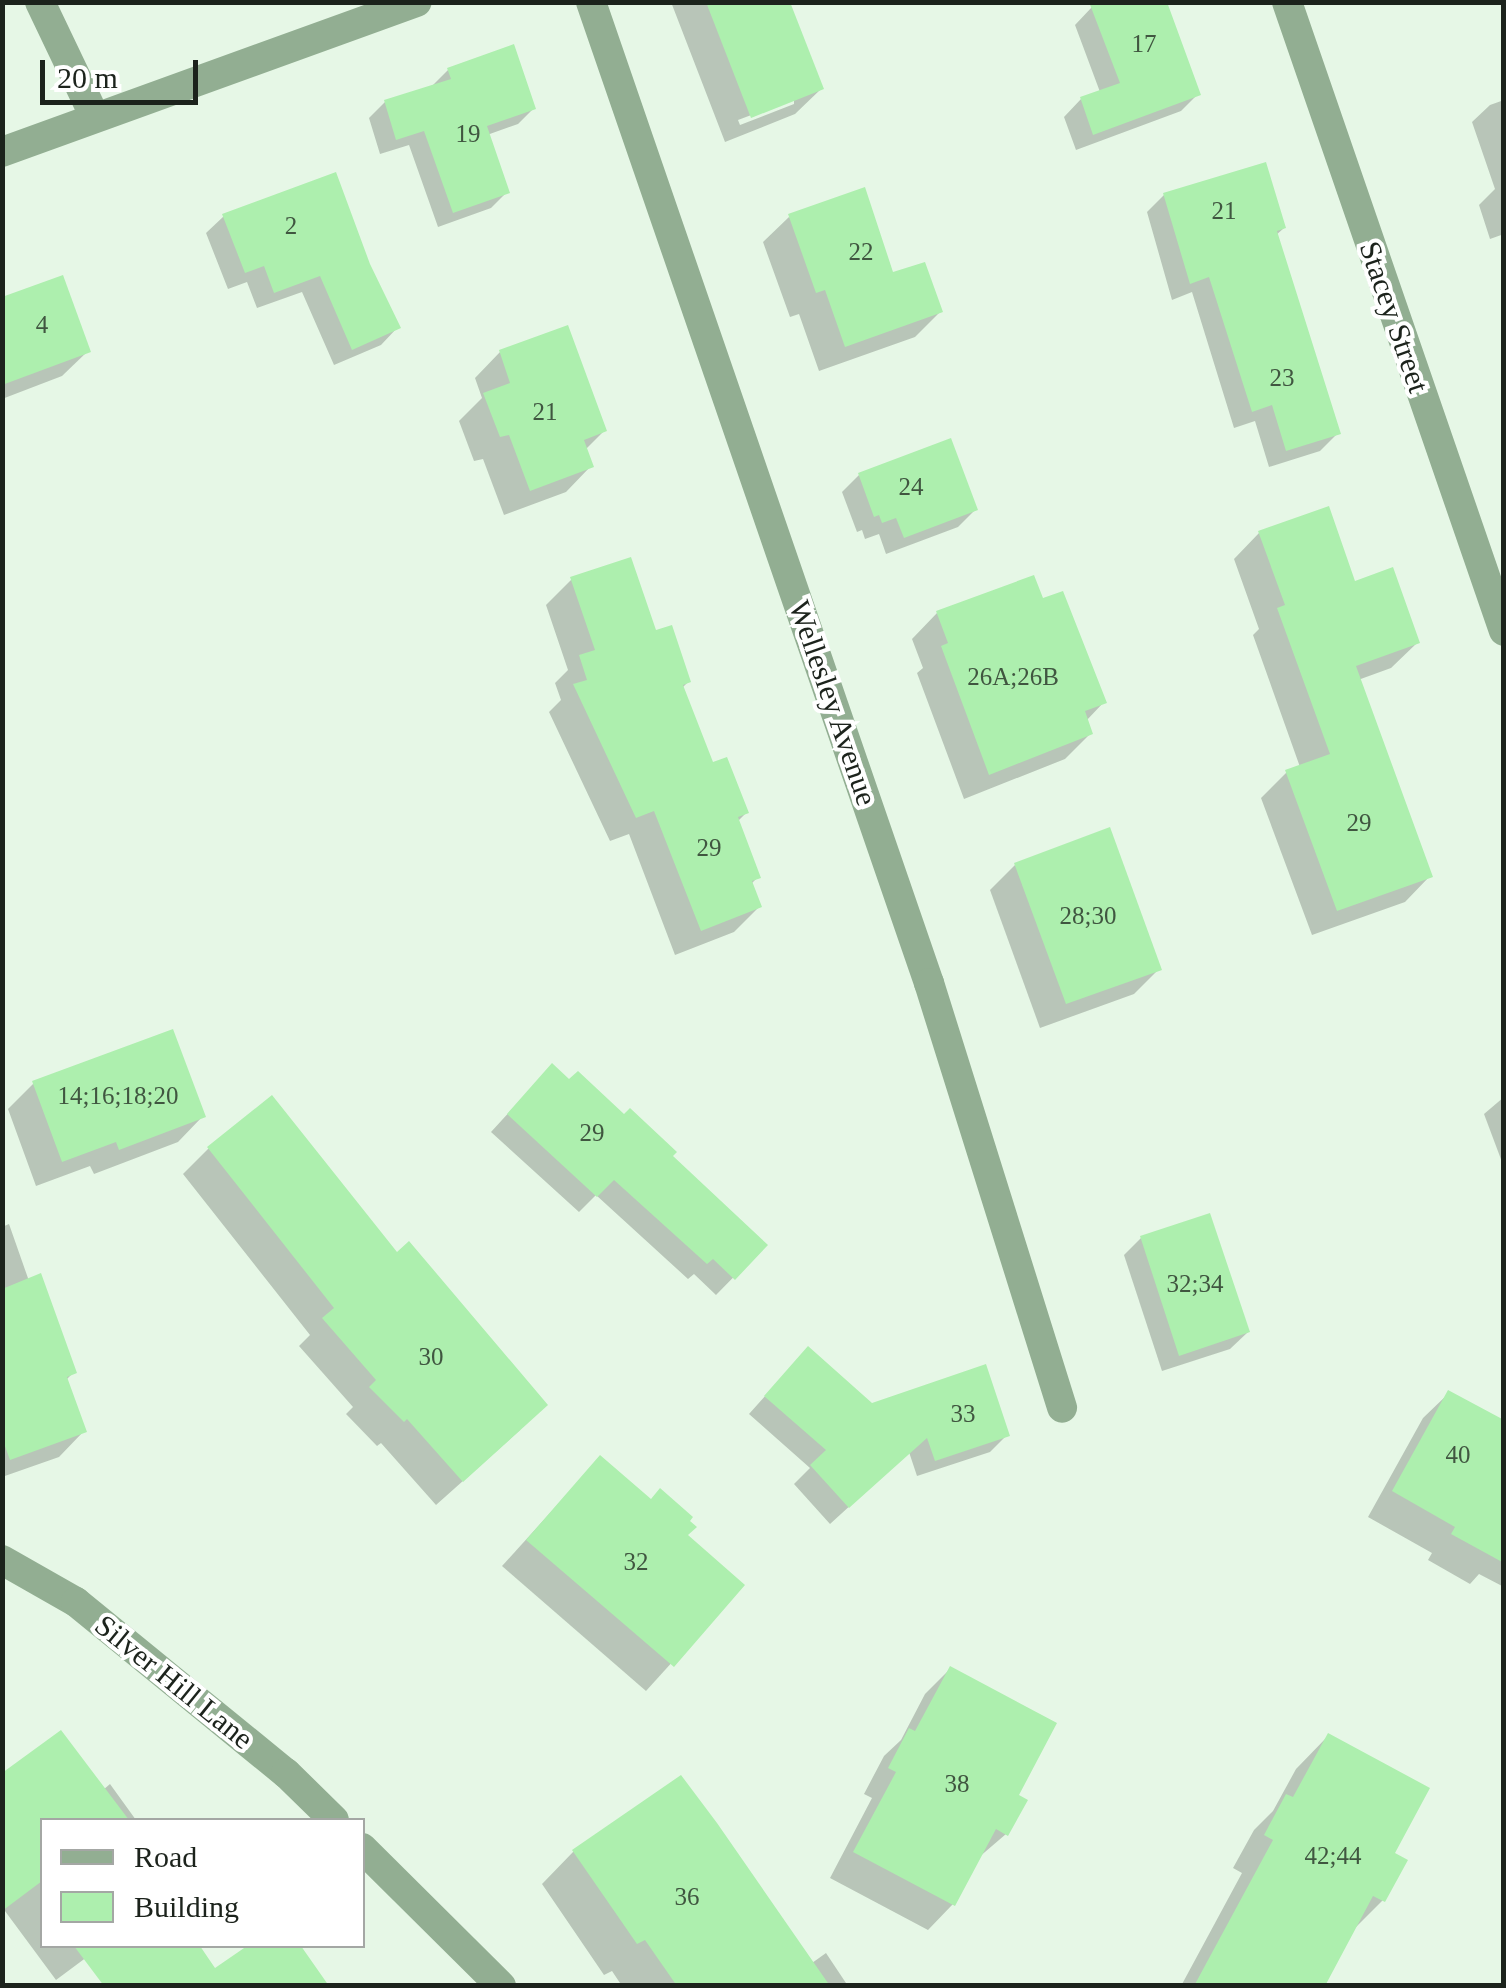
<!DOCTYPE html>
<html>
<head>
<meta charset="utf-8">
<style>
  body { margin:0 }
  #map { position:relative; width:1506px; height:1988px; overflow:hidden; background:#e6f7e6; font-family:Georgia,serif }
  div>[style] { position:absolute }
  .shadow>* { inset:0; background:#0003 }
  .building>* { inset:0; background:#adefae }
  .minor>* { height:30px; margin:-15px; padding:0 15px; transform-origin:15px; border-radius:15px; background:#92ae92 }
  span { translate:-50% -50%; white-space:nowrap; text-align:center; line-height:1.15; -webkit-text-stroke:8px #fff; paint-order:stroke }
  .number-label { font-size:25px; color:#405640 }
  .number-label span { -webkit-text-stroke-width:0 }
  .street-label { font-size:30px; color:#1c231c }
  .frame { position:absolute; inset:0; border:5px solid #1c231c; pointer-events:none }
  .legend { position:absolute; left:40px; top:1818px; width:325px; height:130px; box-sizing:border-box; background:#fff; border:2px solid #a4a7a4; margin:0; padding:12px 18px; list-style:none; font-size:30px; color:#1c231c }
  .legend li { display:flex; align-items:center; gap:20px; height:50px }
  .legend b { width:50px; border:2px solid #a4a7a4 }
  .scale { position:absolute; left:40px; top:60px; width:158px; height:45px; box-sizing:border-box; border:5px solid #1c231c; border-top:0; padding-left:12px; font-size:30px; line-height:35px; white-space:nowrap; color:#1c231c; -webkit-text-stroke:8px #fff; paint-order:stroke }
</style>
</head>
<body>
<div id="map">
  <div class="shadow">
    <div style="clip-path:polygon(evenodd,671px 2px,787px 2px,821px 89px,795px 114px,725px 142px,671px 2px,794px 99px,794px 104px,740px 125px,738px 120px,794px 99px)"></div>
    <div style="clip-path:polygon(1092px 7px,1198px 94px,1181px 111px,1076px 150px,1064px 117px,1081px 99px,1100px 92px,1075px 25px)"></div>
    <div style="clip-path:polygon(448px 70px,533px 109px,518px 124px,487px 135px,507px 192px,491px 208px,438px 227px,409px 145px,380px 154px,369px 118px,385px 102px,432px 86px)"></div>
    <div style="clip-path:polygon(1504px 100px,1504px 234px,1490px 239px,1479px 205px,1495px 189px,1472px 122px,1490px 105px)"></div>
    <div style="clip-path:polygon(1164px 195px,1284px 228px,1275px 236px,1338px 433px,1320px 451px,1269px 467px,1255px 421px,1234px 428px,1192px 292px,1172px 300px,1147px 212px)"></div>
    <div style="clip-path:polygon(224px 216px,368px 265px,398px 327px,381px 345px,334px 365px,302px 292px,257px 308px,247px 282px,228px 289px,206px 233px)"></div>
    <div style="clip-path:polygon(789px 217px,891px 275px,940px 312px,915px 337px,819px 371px,799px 314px,790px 317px,763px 242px)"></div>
    <div style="clip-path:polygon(2px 300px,88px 351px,62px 376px,2px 399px)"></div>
    <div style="clip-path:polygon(500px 352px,604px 431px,585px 450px,591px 466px,566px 492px,504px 515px,483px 459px,474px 461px,459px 421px,482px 398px,475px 378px)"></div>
    <div style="clip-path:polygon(859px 475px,975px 510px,958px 527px,886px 554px,879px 534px,865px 539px,862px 530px,857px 532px,842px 492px)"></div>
    <div style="clip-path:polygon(1259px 533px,1354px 584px,1417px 643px,1391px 668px,1358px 680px,1430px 876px,1405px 902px,1312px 935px,1261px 798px,1287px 772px,1300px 767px,1253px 635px,1259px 629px,1234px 559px)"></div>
    <div style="clip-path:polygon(572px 579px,654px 633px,688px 682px,682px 688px,711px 765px,746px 813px,737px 822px,758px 877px,751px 884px,760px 906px,734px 932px,675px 955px,629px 834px,610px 841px,549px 712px,561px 700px,555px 683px,568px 670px,546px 605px)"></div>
    <div style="clip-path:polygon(1041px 601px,1104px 702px,1086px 721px,1090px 734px,1065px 759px,964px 799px,917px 673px,923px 668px,912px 639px,937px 613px)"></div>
    <div style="clip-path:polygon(1015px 865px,1159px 969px,1134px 994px,1040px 1028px,990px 890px)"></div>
    <div style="clip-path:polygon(569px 1082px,624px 1117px,765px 1245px,716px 1295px,694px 1274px,688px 1279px,596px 1195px,579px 1212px,491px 1132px,535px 1084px)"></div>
    <div style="clip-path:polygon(33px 1084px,203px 1116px,178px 1142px,94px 1174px,90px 1166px,36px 1186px,8px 1109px)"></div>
    <div style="clip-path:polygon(1504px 1097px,1504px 1161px,1502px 1162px,1484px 1114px)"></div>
    <div style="clip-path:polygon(209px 1148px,520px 1430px,436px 1505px,381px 1443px,377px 1446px,346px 1414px,353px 1407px,299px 1346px,310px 1335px,183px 1174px)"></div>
    <div style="clip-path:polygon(9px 1224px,29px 1281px,74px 1372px,66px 1380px,84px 1431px,59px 1457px,2px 1477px,2px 1227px)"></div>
    <div style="clip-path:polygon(1141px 1238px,1248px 1332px,1230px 1349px,1162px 1371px,1124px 1255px)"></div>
    <div style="clip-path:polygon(791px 1367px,872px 1406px,1007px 1435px,990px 1452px,917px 1476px,909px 1452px,830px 1524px,794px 1484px,810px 1468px,749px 1414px)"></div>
    <div style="clip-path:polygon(1449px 1393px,1504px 1423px,1504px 1587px,1479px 1574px,1470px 1584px,1428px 1560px,1432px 1553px,1368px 1517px,1423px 1418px)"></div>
    <div style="clip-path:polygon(600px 1458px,742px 1585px,646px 1691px,502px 1566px)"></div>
    <div style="clip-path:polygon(950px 1669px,1016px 1796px,1006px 1834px,978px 1858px,953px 1904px,928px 1930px,830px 1878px,872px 1798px,864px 1794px,884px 1756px,901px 1740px,925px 1694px)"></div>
    <div style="clip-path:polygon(1328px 1736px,1391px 1854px,1383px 1900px,1351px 1932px,1322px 1986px,1181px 1986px,1242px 1873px,1233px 1868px,1254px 1830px,1273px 1811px,1296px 1769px)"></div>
    <div style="clip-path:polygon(2px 1776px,103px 1790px,110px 1784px,136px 1820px,42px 1820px,42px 1946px,197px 1946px,214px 1971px,251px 1946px,298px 1946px,326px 1986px,127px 1986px,99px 1948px,56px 1980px,2px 1907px)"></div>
    <div style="clip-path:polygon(574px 1851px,812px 1963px,826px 1953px,848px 1986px,622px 1986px,612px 1971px,604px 1975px,542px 1884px)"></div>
  </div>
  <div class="building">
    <div style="clip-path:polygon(706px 2px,790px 2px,824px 89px,751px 118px)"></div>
    <div style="clip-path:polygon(1089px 2px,1167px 2px,1201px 95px,1093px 135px,1080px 97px,1120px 83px)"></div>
    <div style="clip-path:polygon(514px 44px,536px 109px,487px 126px,510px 193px,453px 213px,424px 131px,396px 140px,384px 100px,451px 79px,447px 68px)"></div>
    <div style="clip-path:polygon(1266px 162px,1286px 228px,1277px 231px,1341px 434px,1286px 451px,1272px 405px,1252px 412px,1209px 277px,1190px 284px,1163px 193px)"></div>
    <div style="clip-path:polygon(336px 172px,370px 264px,401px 328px,352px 350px,320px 276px,274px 293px,264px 266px,245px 273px,222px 214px)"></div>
    <div style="clip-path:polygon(865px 187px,893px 272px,925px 262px,943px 312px,845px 347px,825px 290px,816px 293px,788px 214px)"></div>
    <div style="clip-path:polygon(63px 275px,91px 352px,2px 385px,2px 297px)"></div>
    <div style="clip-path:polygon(568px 325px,607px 431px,584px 440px,594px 467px,530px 491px,509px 435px,500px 437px,483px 393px,510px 383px,499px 350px)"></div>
    <div style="clip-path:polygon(951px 438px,978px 510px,904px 538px,896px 518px,882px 523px,879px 515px,874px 517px,858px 473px)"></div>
    <div style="clip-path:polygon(1329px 506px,1355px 581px,1393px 567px,1420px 643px,1356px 666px,1433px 877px,1337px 911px,1285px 770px,1330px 754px,1277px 608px,1285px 605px,1258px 531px)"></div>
    <div style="clip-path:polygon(631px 557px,656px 630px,672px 625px,691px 682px,683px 685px,713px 762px,727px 757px,749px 813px,738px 817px,761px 878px,752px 881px,762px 907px,701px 931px,654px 811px,636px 818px,573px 684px,587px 680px,579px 655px,595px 650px,570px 577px)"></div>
    <div style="clip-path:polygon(1034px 575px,1043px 598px,1063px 591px,1107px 703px,1085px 711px,1093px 734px,989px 775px,941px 646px,948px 643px,936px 611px)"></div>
    <div style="clip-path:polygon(1110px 827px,1162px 970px,1066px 1004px,1014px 863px)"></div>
    <div style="clip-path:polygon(173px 1029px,206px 1117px,119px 1150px,116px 1142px,62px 1162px,32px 1081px)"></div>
    <div style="clip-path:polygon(552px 1063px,569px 1079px,578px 1071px,624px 1114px,630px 1108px,677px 1152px,673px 1156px,768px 1245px,735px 1280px,713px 1259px,707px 1264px,614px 1180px,597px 1197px,507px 1114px)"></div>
    <div style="clip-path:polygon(272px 1095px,397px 1252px,409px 1241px,548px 1405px,463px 1482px,407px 1419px,404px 1422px,369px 1387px,376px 1380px,322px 1318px,334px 1308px,207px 1147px)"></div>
    <div style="clip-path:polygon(1210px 1213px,1250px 1332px,1179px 1356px,1140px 1236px)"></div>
    <div style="clip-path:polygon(41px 1273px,77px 1373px,67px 1377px,87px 1432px,10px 1460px,2px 1438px,2px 1289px)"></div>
    <div style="clip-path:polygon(808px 1346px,872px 1403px,986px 1364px,1010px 1436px,935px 1461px,927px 1438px,849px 1508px,810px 1465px,826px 1450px,764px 1396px)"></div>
    <div style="clip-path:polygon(1448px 1390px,1504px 1420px,1504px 1563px,1451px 1534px,1455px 1527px,1392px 1491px)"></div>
    <div style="clip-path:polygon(600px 1455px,651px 1499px,660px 1488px,693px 1517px,690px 1521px,697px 1527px,688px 1535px,745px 1585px,674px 1667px,526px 1540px)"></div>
    <div style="clip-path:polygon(950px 1666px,1057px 1723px,1019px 1795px,1028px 1800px,1008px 1836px,996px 1829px,955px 1906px,853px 1852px,896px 1772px,888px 1768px,909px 1728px,915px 1731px)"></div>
    <div style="clip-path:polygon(61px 1730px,129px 1820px,42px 1820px,42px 1881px,2px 1911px,2px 1773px)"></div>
    <div style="clip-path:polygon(1328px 1733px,1430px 1788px,1395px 1853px,1408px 1860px,1385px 1902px,1373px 1896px,1325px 1986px,1194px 1986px,1273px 1840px,1264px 1835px,1286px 1794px,1293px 1797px)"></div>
    <div style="clip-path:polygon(681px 1775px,717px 1823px,830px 1986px,677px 1986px,645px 1940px,637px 1944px,572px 1850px)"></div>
    <div style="clip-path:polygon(74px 1946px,200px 1946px,215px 1968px,247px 1946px,301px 1946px,329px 1986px,104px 1986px)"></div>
  </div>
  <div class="minor">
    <div style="left:40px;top:2px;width:125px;rotate:64.5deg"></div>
    <div style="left:591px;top:2px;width:1038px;rotate:70.99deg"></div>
    <div style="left:929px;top:983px;width:445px;rotate:72.6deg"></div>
    <div style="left:1287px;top:2px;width:665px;rotate:70.97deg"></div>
    <div style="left:2px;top:152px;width:441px;rotate:-19.9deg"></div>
    <div style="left:2px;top:1560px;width:85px;rotate:29.6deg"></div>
    <div style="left:76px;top:1602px;width:271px;rotate:39.2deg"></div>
    <div style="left:286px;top:1773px;width:67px;rotate:44.4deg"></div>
    <div style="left:362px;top:1848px;width:196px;rotate:44.8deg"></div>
  </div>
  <div class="number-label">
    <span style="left:1144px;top:44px">17</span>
    <span style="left:468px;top:134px">19</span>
    <span style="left:1224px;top:211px">21</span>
    <span style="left:291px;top:226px">2</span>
    <span style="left:861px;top:252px">22</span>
    <span style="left:42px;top:325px">4</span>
    <span style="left:1282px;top:378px">23</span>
    <span style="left:545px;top:412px">21</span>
    <span style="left:911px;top:487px">24</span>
    <span style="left:1013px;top:677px">26A;26B</span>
    <span style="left:1359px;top:823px">29</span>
    <span style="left:709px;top:848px">29</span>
    <span style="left:1088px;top:916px">28;30</span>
    <span style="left:118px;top:1096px">14;16;18;20</span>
    <span style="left:592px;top:1133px">29</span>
    <span style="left:1195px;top:1284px">32;34</span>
    <span style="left:431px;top:1357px">30</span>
    <span style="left:963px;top:1414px">33</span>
    <span style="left:1458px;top:1455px">40</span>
    <span style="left:636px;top:1562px">32</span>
    <span style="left:957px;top:1784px">38</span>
    <span style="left:1333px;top:1856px">42;44</span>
    <span style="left:687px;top:1897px">36</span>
  </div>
  <div class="street-label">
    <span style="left:1394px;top:317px;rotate:71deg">Stacey Street</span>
    <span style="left:833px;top:703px;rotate:71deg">Wellesley Avenue</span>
    <span style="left:174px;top:1682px;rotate:39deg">Silver Hill Lane</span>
  </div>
  <div class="frame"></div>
  <ul class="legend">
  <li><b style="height:12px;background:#92ae92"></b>Road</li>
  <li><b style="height:28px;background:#adefae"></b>Building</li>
  </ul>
  <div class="scale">20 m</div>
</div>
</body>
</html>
